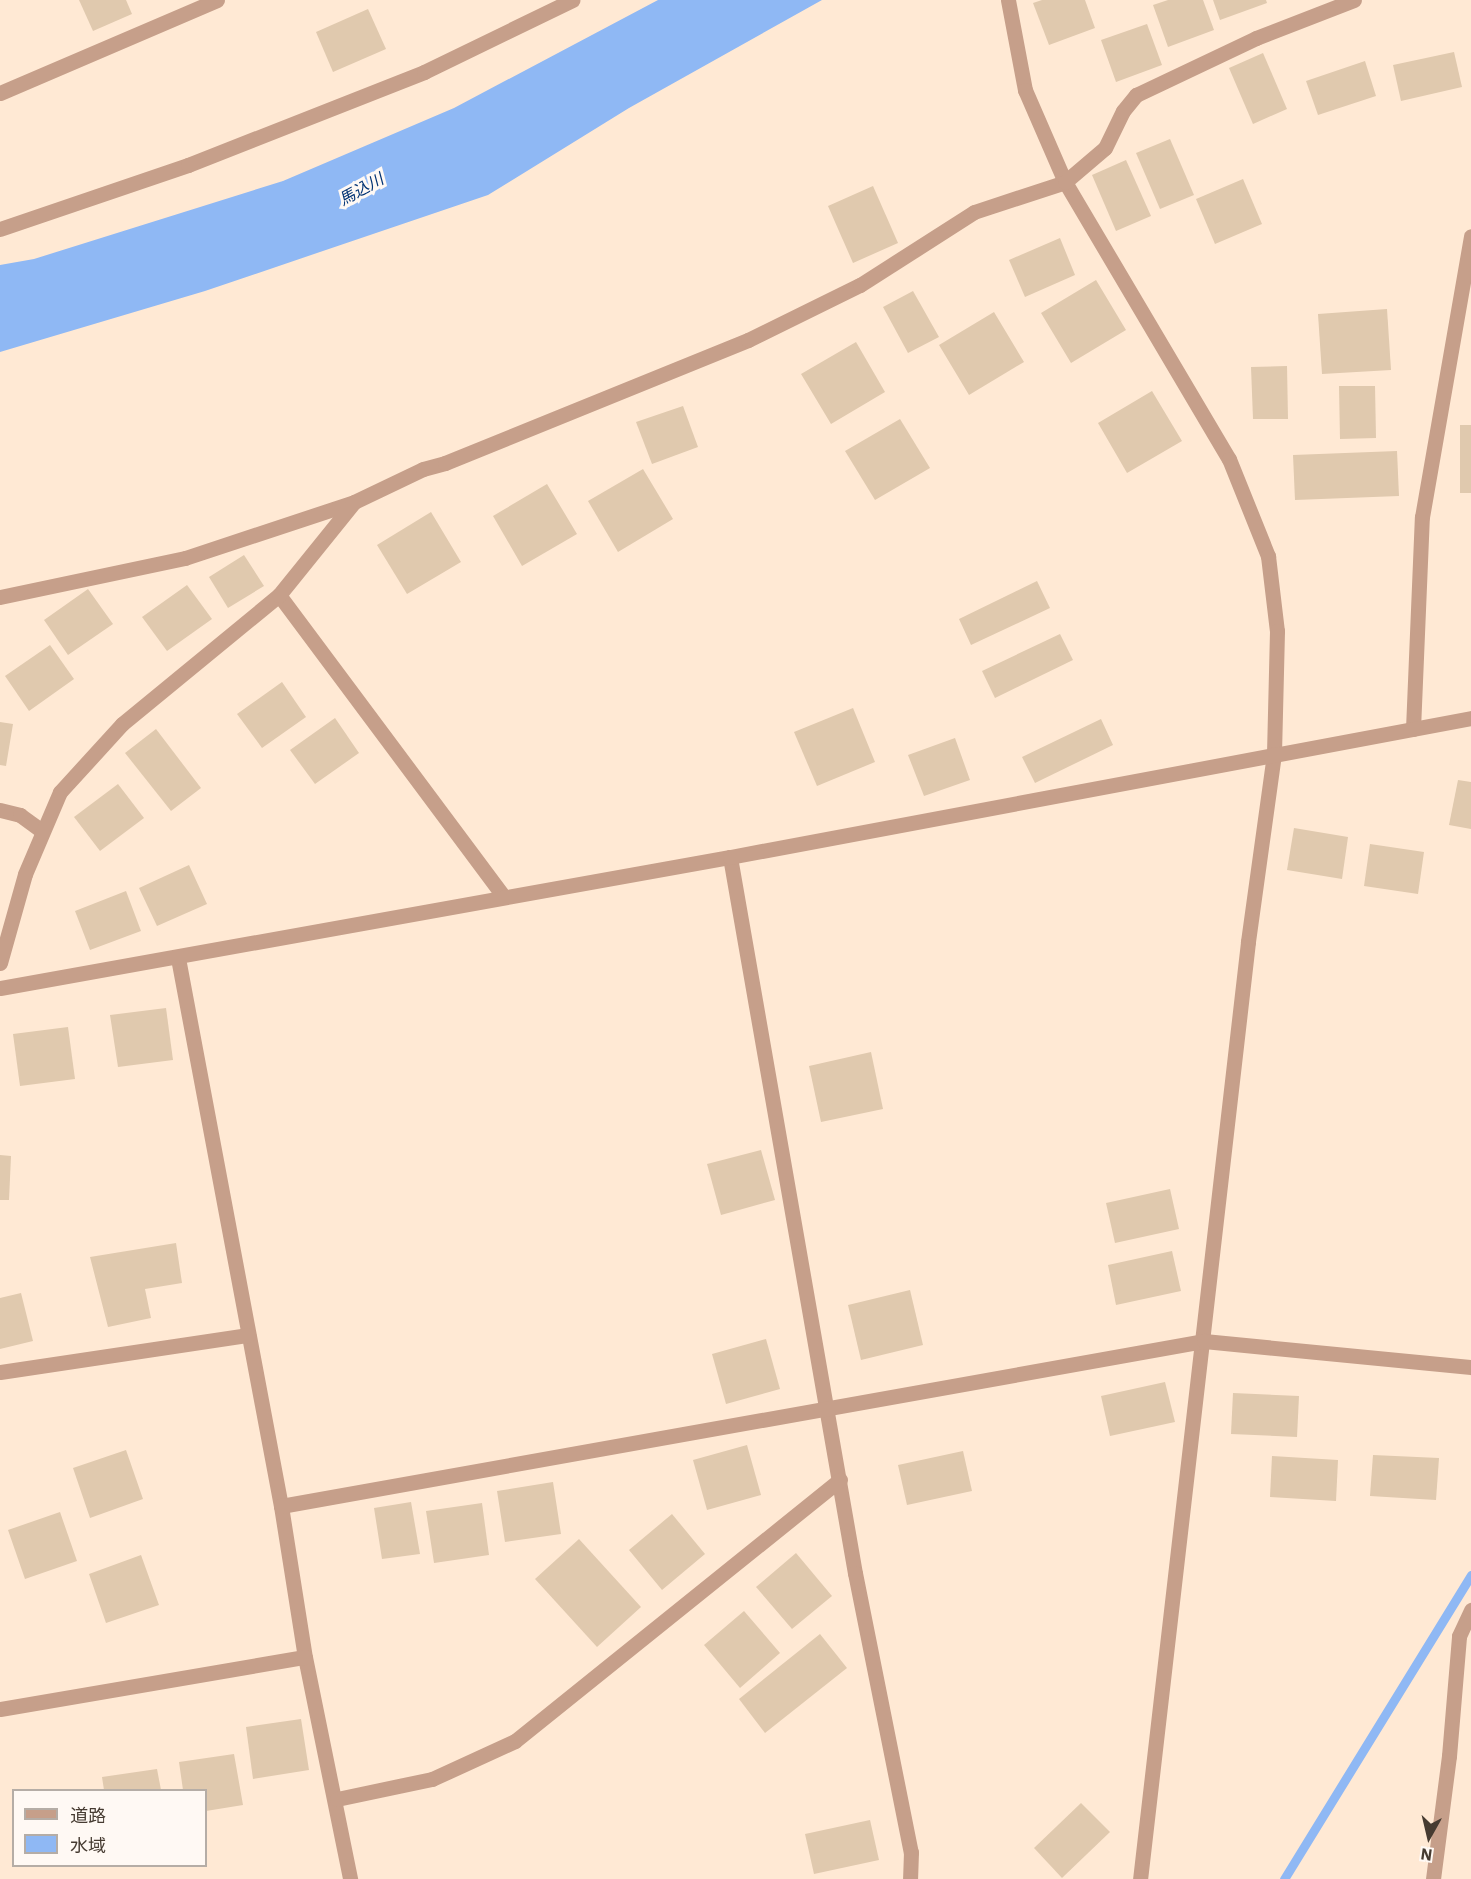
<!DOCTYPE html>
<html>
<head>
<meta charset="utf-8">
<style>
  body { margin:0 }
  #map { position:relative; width:1471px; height:1879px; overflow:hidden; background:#ffe9d4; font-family:"IBM Plex Sans","Noto Sans JP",sans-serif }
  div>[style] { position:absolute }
  .water>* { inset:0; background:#8fb8f4 }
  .stream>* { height:9px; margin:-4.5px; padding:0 4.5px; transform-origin:4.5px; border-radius:4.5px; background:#8fb8f4 }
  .building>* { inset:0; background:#e0c9ae }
  .lane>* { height:15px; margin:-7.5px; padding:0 7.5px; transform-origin:7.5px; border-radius:7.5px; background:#c69f8a }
  .street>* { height:15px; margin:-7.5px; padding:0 7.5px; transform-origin:7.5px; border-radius:7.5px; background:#c69f8a }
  span { translate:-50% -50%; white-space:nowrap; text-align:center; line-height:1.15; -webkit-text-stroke:6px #fff9f4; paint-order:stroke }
  .water-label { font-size:16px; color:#023374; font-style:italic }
  .legend { position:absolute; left:12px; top:1789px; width:195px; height:78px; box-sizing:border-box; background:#fff9f4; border:2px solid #b5ada6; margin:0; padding:8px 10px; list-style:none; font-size:18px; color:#463b31 }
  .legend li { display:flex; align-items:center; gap:12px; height:30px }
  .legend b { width:30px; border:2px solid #b5ada6 }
  .north { position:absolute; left:1399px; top:1807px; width:60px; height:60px; -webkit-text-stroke:4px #fff9f4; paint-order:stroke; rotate:188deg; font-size:16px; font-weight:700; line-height:24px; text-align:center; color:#463b31 }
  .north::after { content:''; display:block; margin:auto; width:21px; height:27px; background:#463b31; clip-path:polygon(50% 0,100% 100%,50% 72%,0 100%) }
</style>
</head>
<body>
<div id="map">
  <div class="water">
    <div style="clip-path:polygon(658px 0,822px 0,629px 108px,488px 195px,205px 291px,0 352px,0 265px,34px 259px,283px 181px,454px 108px)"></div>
  </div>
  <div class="stream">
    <div style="left:1284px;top:1879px;width:357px;rotate:-58.4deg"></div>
  </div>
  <div class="building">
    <div style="clip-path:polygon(79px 0,126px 0,132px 14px,93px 31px)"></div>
    <div style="clip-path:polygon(1042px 0,1085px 0,1095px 28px,1049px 45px,1033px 3px)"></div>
    <div style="clip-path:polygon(1168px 0,1203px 0,1214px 30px,1168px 47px,1153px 5px)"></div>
    <div style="clip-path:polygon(1213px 0,1266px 0,1267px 3px,1220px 20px)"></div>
    <div style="clip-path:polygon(368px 9px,386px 49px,333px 72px,316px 32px)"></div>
    <div style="clip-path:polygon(1147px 24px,1162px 65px,1116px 82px,1101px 40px)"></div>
    <div style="clip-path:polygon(1454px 52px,1462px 87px,1401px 101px,1393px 65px)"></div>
    <div style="clip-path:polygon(1263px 53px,1287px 109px,1253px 124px,1229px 68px)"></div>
    <div style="clip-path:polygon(1365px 61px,1376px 96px,1318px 115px,1306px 81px)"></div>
    <div style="clip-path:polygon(1170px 139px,1194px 195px,1160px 209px,1136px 153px)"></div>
    <div style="clip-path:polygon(1126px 160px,1151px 216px,1116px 231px,1092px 175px)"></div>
    <div style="clip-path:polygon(1243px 179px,1262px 224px,1215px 244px,1196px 199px)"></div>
    <div style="clip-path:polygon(873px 186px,898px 243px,853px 263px,828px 206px)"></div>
    <div style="clip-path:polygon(1060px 238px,1075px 275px,1025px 297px,1009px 260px)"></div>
    <div style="clip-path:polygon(1096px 280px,1126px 330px,1071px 363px,1041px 313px)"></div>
    <div style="clip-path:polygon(913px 291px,939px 337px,908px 353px,883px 307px)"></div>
    <div style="clip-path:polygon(1387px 309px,1391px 370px,1322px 374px,1318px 314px)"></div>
    <div style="clip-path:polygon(994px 312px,1024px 362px,969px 395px,939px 345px)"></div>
    <div style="clip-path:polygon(856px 342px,885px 392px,831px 424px,801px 374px)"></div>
    <div style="clip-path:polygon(1287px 366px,1288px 419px,1253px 419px,1251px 367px)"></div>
    <div style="clip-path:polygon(1339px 386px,1375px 386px,1376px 438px,1340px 439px)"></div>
    <div style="clip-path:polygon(1152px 391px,1182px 441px,1127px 473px,1098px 423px)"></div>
    <div style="clip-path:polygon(683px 406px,698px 447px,652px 464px,636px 422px)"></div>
    <div style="clip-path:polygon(900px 419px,930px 468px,875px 500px,845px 451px)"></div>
    <div style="clip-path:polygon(1460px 425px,1471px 425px,1471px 493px,1460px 493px)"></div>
    <div style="clip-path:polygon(1397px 451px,1399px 496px,1295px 500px,1293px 455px)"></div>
    <div style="clip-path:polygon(643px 469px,673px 519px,618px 552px,588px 501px)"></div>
    <div style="clip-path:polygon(547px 484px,577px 534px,522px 566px,493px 516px)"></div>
    <div style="clip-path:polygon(431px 512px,461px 562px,407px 594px,377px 545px)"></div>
    <div style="clip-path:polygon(244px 555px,264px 586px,228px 608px,209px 577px)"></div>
    <div style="clip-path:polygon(1037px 581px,1050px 608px,971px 645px,959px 619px)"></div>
    <div style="clip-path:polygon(187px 585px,212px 619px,167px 651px,142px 617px)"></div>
    <div style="clip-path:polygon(88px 589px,113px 624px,68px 655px,44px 620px)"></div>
    <div style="clip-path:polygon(1060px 634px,1073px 660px,995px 698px,982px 671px)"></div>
    <div style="clip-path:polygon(50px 645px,74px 679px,29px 711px,5px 676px)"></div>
    <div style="clip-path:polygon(282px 682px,306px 717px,262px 748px,237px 714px)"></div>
    <div style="clip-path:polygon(853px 708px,875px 762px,817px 786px,794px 732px)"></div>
    <div style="clip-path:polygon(335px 718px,359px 753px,315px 784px,290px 750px)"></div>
    <div style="clip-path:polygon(1101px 719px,1113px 745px,1035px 783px,1022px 757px)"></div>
    <div style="clip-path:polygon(0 722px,13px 724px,6px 766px,0 765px)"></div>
    <div style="clip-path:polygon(156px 729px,201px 788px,171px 811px,125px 753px)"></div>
    <div style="clip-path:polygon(955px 738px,970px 780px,924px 796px,908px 755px)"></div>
    <div style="clip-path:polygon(1458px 780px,1471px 782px,1471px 829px,1449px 825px)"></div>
    <div style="clip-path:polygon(118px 784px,144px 818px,100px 851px,74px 817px)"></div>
    <div style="clip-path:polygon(1294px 828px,1348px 837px,1342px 879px,1287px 870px)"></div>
    <div style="clip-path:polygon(1370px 844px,1424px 852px,1418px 894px,1364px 886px)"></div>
    <div style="clip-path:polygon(189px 865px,207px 904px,157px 926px,139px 888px)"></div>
    <div style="clip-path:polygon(126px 891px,141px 931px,90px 950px,75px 911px)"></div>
    <div style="clip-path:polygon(166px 1008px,173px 1060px,118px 1067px,110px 1015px)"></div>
    <div style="clip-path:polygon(68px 1027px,75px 1079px,20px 1086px,13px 1034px)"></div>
    <div style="clip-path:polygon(871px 1052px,883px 1109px,821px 1122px,809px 1066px)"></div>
    <div style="clip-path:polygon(761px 1150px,775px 1200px,721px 1215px,707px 1164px)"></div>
    <div style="clip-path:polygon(0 1155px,11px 1156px,9px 1200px,0 1200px)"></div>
    <div style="clip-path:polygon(1170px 1189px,1179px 1229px,1115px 1243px,1106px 1203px)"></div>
    <div style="clip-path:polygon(176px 1243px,182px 1283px,145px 1289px,151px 1318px,108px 1327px,90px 1257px)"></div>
    <div style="clip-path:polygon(1172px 1251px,1181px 1291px,1116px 1305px,1108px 1265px)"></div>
    <div style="clip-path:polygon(910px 1290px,923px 1345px,861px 1360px,848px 1305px)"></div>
    <div style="clip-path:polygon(21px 1293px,33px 1341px,0 1349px,0 1298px)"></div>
    <div style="clip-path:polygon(766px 1339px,780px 1389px,726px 1404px,712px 1354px)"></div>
    <div style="clip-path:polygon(1165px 1382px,1175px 1422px,1110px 1436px,1101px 1396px)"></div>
    <div style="clip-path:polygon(1233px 1393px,1299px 1396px,1297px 1437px,1231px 1434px)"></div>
    <div style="clip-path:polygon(747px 1445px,761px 1495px,707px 1510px,693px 1460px)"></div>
    <div style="clip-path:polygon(126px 1450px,143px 1499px,90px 1518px,73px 1468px)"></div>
    <div style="clip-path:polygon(963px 1451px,972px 1491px,907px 1505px,898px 1465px)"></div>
    <div style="clip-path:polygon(1373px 1455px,1439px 1458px,1436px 1500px,1370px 1496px)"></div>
    <div style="clip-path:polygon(1272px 1456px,1338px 1460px,1336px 1501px,1270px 1497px)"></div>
    <div style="clip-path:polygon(553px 1482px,561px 1534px,505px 1542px,497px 1491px)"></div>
    <div style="clip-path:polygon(411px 1502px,420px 1554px,382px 1559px,374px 1508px)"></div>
    <div style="clip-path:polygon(482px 1503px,489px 1555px,434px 1563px,426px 1511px)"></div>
    <div style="clip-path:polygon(60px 1512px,77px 1561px,25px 1579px,8px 1530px)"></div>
    <div style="clip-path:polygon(672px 1514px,705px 1554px,662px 1590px,629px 1550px)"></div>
    <div style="clip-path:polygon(579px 1539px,641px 1607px,597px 1647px,535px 1579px)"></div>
    <div style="clip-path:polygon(796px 1553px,832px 1596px,792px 1629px,756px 1587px)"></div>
    <div style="clip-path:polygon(141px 1555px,159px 1605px,106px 1623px,89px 1574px)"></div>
    <div style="clip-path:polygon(744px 1611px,780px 1653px,740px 1688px,704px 1645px)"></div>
    <div style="clip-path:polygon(820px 1634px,847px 1668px,765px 1733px,739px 1699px)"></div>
    <div style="clip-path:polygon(301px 1719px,309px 1770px,253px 1779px,246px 1727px)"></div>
    <div style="clip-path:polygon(234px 1754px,243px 1805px,206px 1811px,206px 1790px,183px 1790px,179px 1762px)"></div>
    <div style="clip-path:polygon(157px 1769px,161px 1790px,104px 1790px,102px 1777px)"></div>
    <div style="clip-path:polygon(1081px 1803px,1110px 1832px,1062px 1878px,1034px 1848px)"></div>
    <div style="clip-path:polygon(870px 1820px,879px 1860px,814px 1874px,805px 1834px)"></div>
  </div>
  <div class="lane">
    <div style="left:0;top:810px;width:21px;rotate:14deg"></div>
    <div style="left:20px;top:815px;width:27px;rotate:36deg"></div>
  </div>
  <div class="street">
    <div style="left:1008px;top:0;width:92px;rotate:79.3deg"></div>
    <div style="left:1025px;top:90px;width:100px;rotate:66.5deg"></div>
    <div style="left:1065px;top:182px;width:322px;rotate:59.4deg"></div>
    <div style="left:1229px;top:459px;width:105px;rotate:68.1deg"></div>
    <div style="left:1268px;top:556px;width:76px;rotate:83.2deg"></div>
    <div style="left:1277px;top:631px;width:123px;rotate:91.4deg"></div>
    <div style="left:1274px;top:754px;width:190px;rotate:97.9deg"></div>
    <div style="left:1248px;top:942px;width:943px;rotate:96.57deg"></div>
    <div style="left:0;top:93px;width:236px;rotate:-23.2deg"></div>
    <div style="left:0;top:229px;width:199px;rotate:-18.8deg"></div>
    <div style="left:188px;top:165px;width:254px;rotate:-21.5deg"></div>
    <div style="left:424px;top:72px;width:165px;rotate:-25.9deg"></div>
    <div style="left:279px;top:595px;width:375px;rotate:53.3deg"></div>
    <div style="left:0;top:597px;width:189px;rotate:-11.9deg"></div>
    <div style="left:185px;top:558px;width:178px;rotate:-18.3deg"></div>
    <div style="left:354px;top:502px;width:76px;rotate:-25.6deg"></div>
    <div style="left:423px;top:469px;width:23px;rotate:-15deg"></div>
    <div style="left:445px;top:463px;width:327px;rotate:-22.1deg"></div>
    <div style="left:748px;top:340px;width:125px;rotate:-26.2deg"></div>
    <div style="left:860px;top:285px;width:135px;rotate:-32.6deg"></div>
    <div style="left:974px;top:212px;width:96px;rotate:-18.2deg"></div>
    <div style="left:1065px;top:182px;width:52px;rotate:-40.4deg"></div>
    <div style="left:1105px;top:148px;width:41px;rotate:-64.1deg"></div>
    <div style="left:1123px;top:111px;width:21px;rotate:-51deg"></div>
    <div style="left:1136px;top:95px;width:133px;rotate:-25.4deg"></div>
    <div style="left:1256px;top:38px;width:105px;rotate:-21.2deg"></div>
    <div style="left:1413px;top:729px;width:212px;rotate:-87.6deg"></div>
    <div style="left:1422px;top:517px;width:285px;rotate:-80.1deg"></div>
    <div style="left:730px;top:857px;width:727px;rotate:80.1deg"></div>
    <div style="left:855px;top:1573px;width:285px;rotate:78.7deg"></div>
    <div style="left:911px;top:1852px;width:27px;rotate:92deg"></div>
    <div style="left:178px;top:958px;width:558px;rotate:79.36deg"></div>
    <div style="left:281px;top:1506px;width:153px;rotate:81deg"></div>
    <div style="left:305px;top:1657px;width:227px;rotate:78.5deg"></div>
    <div style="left:0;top:963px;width:92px;rotate:-74.3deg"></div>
    <div style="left:25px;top:874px;width:89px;rotate:-66.9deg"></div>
    <div style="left:60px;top:792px;width:92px;rotate:-47.6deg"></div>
    <div style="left:122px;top:724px;width:203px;rotate:-39.4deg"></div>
    <div style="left:279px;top:595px;width:119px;rotate:-51.1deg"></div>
    <div style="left:0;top:988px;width:742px;rotate:-10.17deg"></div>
    <div style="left:730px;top:857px;width:754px;rotate:-10.62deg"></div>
    <div style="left:0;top:1372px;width:251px;rotate:-8.5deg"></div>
    <div style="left:281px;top:1506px;width:938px;rotate:-10.14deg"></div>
    <div style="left:1204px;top:1341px;width:268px;rotate:5.6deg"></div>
    <div style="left:0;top:1709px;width:309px;rotate:-9.7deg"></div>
    <div style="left:337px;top:1799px;width:97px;rotate:-11.9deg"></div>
    <div style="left:432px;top:1779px;width:91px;rotate:-24.6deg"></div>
    <div style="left:515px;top:1741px;width:417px;rotate:-38.8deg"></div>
    <div style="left:1433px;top:1879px;width:124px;rotate:-82.6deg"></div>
    <div style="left:1449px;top:1756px;width:120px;rotate:-85.2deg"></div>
    <div style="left:1459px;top:1636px;width:29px;rotate:-65deg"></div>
  </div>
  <div class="water-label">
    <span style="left:361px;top:189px;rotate:-29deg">馬込川</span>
  </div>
  <ul class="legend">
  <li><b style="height:8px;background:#c69f8a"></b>道路</li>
  <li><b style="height:16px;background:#8fb8f4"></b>水域</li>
  </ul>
  <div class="north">N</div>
</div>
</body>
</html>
